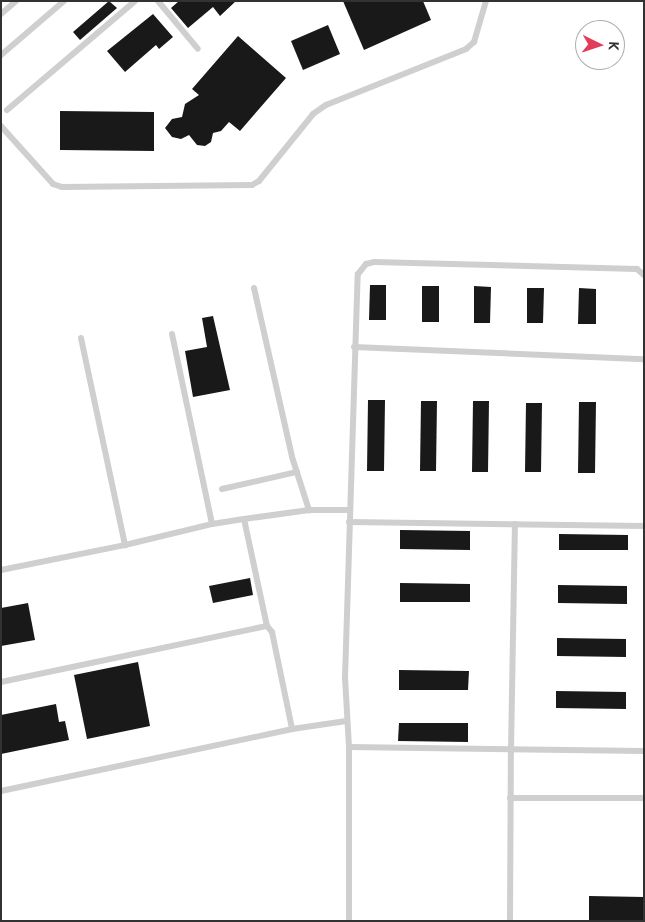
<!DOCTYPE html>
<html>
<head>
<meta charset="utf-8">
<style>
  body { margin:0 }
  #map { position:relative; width:645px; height:922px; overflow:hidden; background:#fff; font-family:"Space Grotesk",sans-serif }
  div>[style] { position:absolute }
  .building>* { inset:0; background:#191919 }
  .service>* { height:6px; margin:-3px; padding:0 3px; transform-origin:3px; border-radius:3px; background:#cfcfcf }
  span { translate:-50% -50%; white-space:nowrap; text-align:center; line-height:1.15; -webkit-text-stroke:5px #fff; paint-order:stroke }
  .frame { position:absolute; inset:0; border:2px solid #323232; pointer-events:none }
  .north { position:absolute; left:575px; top:20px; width:50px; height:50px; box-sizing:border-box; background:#fff; border:1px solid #adadad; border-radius:50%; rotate:94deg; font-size:14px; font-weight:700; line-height:20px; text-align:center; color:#323232 }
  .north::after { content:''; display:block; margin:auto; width:18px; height:22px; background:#e23c5a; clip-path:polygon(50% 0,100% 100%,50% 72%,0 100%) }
</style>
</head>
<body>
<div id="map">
  <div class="building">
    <div style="clip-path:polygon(109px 1px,117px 8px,80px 40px,73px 32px)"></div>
    <div style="clip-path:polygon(179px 1px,236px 1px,220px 16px,213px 7px,188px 28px,171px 8px)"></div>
    <div style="clip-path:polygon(343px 1px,423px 1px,431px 20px,364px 50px)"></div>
    <div style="clip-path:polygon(153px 14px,173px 37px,159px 49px,156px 45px,125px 72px,107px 51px)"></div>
    <div style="clip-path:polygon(328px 25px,340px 54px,303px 70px,291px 41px)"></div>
    <div style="clip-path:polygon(238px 36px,286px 78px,240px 131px,229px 122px,221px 131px,213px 133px,211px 142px,205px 146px,197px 145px,189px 135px,181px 139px,172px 137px,165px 128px,172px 119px,182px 117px,185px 104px,199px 95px,192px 89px)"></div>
    <div style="clip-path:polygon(60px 111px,154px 112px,154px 151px,60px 150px)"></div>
    <div style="clip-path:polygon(370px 285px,386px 285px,386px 320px,369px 320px)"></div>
    <div style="clip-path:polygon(422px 286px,439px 286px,439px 322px,422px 322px)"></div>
    <div style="clip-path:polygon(474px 286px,491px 287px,490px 323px,474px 323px)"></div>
    <div style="clip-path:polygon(527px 288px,544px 288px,543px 323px,527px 323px)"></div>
    <div style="clip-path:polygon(579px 288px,596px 289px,596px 324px,578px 324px)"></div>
    <div style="clip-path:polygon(213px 316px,230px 390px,193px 397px,185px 351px,207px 347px,202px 318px)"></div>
    <div style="clip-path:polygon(368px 400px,385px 400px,384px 471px,367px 471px)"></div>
    <div style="clip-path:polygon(421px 401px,437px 401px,436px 471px,420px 471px)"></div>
    <div style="clip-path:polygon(473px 401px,489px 401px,488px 472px,472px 472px)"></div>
    <div style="clip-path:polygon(579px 402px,596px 402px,595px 473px,578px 473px)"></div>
    <div style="clip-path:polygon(526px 403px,542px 403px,541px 472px,525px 472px)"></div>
    <div style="clip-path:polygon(400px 530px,470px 531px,470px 550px,400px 549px)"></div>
    <div style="clip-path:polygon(559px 534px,628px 535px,628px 550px,559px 550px)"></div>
    <div style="clip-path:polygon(250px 578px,253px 595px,213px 603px,209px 586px)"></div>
    <div style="clip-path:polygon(400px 583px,470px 584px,470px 602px,400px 602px)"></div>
    <div style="clip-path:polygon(558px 585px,627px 586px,627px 604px,558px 603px)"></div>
    <div style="clip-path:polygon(28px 603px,35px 640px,1px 646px,1px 608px)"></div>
    <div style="clip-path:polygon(557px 638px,626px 639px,626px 657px,557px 656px)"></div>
    <div style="clip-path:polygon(138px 662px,150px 726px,87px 739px,74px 675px)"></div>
    <div style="clip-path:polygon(399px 670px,469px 671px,468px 690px,399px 690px)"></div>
    <div style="clip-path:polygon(556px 691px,626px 692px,626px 709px,556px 708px)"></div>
    <div style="clip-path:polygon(56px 704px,59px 722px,65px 721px,69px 740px,1px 754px,1px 715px)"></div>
    <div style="clip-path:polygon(399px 723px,468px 723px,468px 742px,398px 741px)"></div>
    <div style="clip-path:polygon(589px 896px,644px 897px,644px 921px,589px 921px)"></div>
  </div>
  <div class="service">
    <div style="left:158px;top:1px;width:62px;rotate:50.2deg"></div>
    <div style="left:1px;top:14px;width:20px;rotate:-41deg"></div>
    <div style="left:1px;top:55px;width:83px;rotate:-40.6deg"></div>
    <div style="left:7px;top:110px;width:168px;rotate:-40.4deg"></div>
    <div style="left:1px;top:126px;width:78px;rotate:48.1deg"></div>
    <div style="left:53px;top:184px;width:9px;rotate:18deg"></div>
    <div style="left:62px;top:187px;width:190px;rotate:-0.6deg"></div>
    <div style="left:252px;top:185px;width:8px;rotate:-30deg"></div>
    <div style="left:259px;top:181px;width:86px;rotate:-51.1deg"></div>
    <div style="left:313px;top:114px;width:16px;rotate:-35deg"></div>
    <div style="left:326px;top:105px;width:151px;rotate:-21.8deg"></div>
    <div style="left:466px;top:49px;width:11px;rotate:-41deg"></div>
    <div style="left:474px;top:42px;width:43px;rotate:-73.7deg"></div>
    <div style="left:254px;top:288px;width:173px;rotate:77.3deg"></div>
    <div style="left:292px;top:457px;width:56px;rotate:72.2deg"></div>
    <div style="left:172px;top:334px;width:194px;rotate:78.1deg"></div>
    <div style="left:81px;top:338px;width:212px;rotate:78deg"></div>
    <div style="left:354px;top:347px;width:290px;rotate:2.4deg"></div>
    <div style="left:222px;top:489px;width:77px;rotate:-12.8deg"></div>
    <div style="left:244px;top:519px;width:66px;rotate:-7.9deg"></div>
    <div style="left:309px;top:510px;width:40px"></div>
    <div style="left:349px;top:522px;width:295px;rotate:0.8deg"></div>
    <div style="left:1px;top:570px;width:126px;rotate:-11.4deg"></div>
    <div style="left:125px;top:545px;width:89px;rotate:-13.6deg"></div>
    <div style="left:212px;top:524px;width:32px;rotate:-9deg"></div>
    <div style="left:244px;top:519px;width:109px;rotate:77.9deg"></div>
    <div style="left:267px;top:626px;width:8px;rotate:50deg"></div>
    <div style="left:272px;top:632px;width:99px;rotate:78.3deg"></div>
    <div style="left:1px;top:682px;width:272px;rotate:-11.9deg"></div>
    <div style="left:349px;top:747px;width:295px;rotate:0.8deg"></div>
    <div style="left:1px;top:791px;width:298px;rotate:-12deg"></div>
    <div style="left:292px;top:729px;width:55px;rotate:-8.4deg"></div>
    <div style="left:510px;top:798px;width:134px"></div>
    <div style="left:349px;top:921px;width:174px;rotate:-90deg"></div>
    <div style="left:349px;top:747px;width:69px;rotate:-93.3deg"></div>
    <div style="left:345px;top:678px;width:404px;rotate:-88.2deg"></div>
    <div style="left:358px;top:274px;width:13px;rotate:-51deg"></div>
    <div style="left:366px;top:264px;width:8px;rotate:-14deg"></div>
    <div style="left:374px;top:262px;width:263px;rotate:1.5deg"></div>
    <div style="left:637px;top:269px;width:9px;rotate:41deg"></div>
    <div style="left:510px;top:921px;width:171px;rotate:-89.7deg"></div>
    <div style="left:511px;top:750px;width:226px;rotate:-89deg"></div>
  </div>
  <div class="frame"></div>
  <div class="north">K</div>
</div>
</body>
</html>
